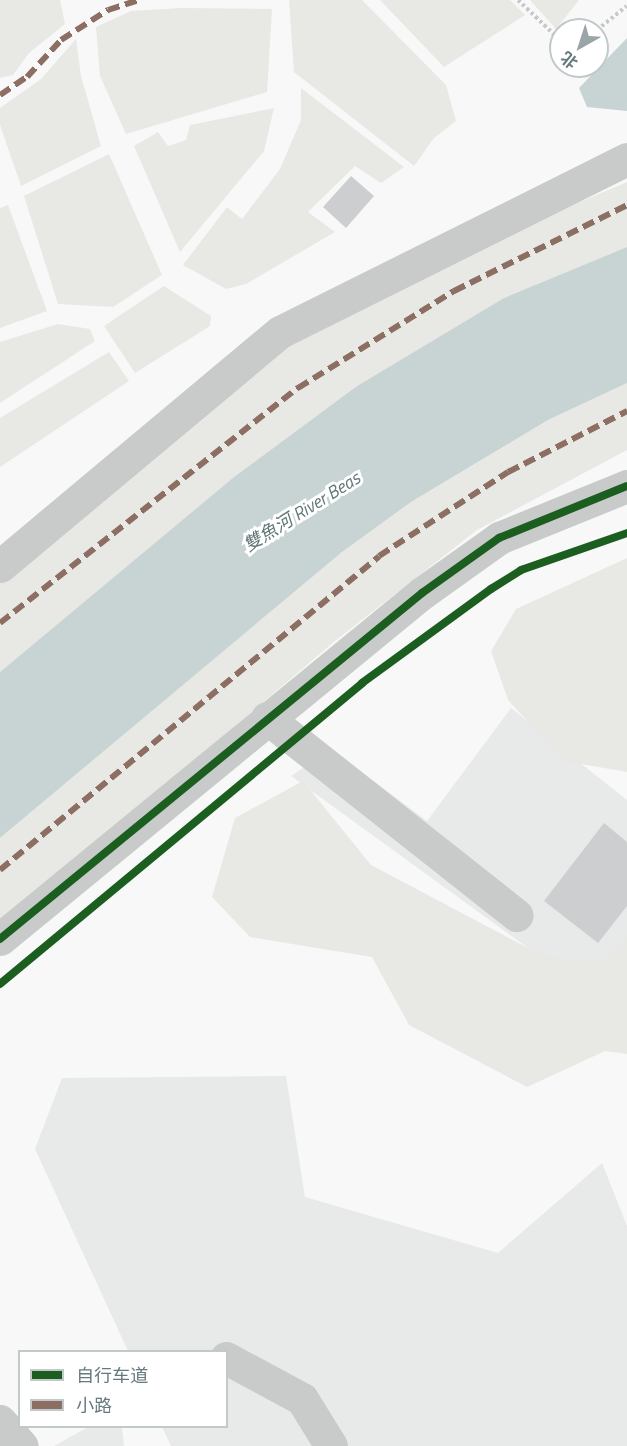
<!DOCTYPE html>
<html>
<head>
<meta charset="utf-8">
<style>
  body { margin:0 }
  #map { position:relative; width:627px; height:1446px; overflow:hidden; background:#f8f8f8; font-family:"Titillium Web","Noto Sans SC",sans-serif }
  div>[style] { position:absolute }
  .built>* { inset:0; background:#e8e9e9 }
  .green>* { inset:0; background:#e8e9e5 }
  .water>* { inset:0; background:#c8d3d4 }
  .building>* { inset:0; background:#cccecf }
  .path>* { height:4px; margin-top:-2px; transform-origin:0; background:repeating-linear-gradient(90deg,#c7c8c9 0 3px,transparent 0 6px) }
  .minor>* { height:33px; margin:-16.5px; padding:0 16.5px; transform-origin:16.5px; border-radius:16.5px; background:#c9cbcb }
  .quiet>* { height:6px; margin-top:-3px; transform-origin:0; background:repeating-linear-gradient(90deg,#8d6e63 0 12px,transparent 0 18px) }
  .cycleway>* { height:8px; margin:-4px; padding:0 4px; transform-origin:4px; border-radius:4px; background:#1b5e20 }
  span { translate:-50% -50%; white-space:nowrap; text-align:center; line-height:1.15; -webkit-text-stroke:6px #fff; paint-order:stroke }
  .water-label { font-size:18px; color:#627778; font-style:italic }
  .legend { position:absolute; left:18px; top:1350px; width:210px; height:78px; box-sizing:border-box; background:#fff; border:2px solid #c2c9cb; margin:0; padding:8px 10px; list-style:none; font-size:18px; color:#66797e }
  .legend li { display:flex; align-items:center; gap:12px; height:30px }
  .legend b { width:30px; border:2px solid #c2c9cb }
  .north { position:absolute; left:549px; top:18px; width:60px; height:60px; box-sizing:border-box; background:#fff; border:2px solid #c2c9cb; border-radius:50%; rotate:219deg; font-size:16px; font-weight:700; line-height:24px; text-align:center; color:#66797e }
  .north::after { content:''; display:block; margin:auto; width:21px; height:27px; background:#99a5a9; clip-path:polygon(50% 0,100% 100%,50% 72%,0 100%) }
</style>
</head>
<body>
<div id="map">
  <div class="built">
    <div style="clip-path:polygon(511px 708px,627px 800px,627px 948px,590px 993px,291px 776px,331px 749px,427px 821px)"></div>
    <div style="clip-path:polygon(286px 1076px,305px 1197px,498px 1253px,602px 1163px,627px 1226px,627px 1446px,171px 1446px,162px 1427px,226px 1426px,226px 1352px,128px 1351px,35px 1149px,62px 1078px)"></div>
    <div style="clip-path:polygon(90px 1426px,122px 1427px,124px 1446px,54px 1446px)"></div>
  </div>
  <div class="green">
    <div style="clip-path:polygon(0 0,60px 0,65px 24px,29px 53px,13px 75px,0 78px)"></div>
    <div style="clip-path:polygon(289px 0,362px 0,446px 85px,456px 121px,434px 138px,414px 166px,294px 72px)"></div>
    <div style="clip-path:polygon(380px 0,510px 0,525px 15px,444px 67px)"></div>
    <div style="clip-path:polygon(530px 0,579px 0,556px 29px)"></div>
    <div style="clip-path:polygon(182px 8px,272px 9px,267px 92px,126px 134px,100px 76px,96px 27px,131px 11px)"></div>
    <div style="clip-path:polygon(76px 39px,81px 76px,101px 146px,21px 186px,0 125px,0 108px,41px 79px)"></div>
    <div style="clip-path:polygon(301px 88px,404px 167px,381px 183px,355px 166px,308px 212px,335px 232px,246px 284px,226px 289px,183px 265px,227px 207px,242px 219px,280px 169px,301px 120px)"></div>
    <div style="clip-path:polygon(274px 108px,264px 151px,180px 252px,134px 146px,158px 132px,168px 146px,186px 140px,190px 125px)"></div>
    <div style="clip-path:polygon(109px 154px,162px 275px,113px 307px,58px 304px,24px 196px)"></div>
    <div style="clip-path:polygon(627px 182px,627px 247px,504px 298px,357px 386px,234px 477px,0 672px,0 578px,284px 338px,443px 260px)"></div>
    <div style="clip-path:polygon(8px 205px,47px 311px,0 328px,0 208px)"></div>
    <div style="clip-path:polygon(164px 286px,211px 316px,210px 326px,135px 373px,104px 326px)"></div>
    <div style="clip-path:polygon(58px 324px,90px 329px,95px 341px,0 403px,0 342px)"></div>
    <div style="clip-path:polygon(109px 352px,129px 381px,0 467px,0 418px)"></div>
    <div style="clip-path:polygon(627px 383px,627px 450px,477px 530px,335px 641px,0 926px,0 838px,342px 552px,411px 502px,548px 420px)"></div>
    <div style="clip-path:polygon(627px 558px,627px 772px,564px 761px,508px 700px,491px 651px,516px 609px)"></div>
    <div style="clip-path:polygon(303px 781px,371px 865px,541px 955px,600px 963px,627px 938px,627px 1054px,605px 1051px,527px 1087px,409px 1025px,372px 957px,250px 937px,212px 897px,235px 818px)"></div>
  </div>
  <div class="water">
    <div style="clip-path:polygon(627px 38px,627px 111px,587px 107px,579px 88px)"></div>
    <div style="clip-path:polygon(627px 247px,627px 383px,548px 420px,411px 502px,342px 552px,0 838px,0 672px,234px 477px,357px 386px,504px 298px)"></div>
  </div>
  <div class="building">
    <div style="clip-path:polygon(351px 176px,374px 196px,346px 228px,323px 207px)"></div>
    <div style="clip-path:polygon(604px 823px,627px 842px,627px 906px,598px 943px,544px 901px)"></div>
  </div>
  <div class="path">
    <div style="left:518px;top:0;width:59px;rotate:43.6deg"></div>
    <div style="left:597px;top:30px;width:38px;rotate:-39deg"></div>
  </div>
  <div class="minor">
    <div style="left:0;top:566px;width:365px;rotate:-39.9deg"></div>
    <div style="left:280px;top:332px;width:388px;rotate:-26.5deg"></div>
    <div style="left:267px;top:718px;width:318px;rotate:38.3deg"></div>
    <div style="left:0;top:939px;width:546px;rotate:-39.35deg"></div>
    <div style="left:422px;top:593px;width:95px;rotate:-35.5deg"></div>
    <div style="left:499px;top:538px;width:138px;rotate:-22.1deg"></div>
    <div style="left:226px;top:1358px;width:86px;rotate:28.3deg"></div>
    <div style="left:302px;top:1399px;width:55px;rotate:58.3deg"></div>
    <div style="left:0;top:1421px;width:33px;rotate:49deg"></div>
  </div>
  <div class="quiet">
    <div style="left:0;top:95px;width:32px;rotate:-34deg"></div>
    <div style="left:27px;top:77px;width:50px;rotate:-47.4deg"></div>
    <div style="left:61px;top:40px;width:56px;rotate:-32.6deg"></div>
    <div style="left:108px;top:10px;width:33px;rotate:-18deg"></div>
    <div style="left:0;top:623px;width:380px;rotate:-38.3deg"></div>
    <div style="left:298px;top:388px;width:184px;rotate:-31.9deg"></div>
    <div style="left:454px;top:291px;width:193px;rotate:-26.4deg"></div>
    <div style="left:0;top:870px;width:492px;rotate:-39.6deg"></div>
    <div style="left:379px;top:556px;width:154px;rotate:-33.1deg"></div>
    <div style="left:508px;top:472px;width:134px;rotate:-27.1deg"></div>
  </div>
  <div class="cycleway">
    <div style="left:0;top:939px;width:546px;rotate:-39.35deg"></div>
    <div style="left:422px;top:593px;width:95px;rotate:-35.5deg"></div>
    <div style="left:499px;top:538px;width:138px;rotate:-22.1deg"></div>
    <div style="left:0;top:984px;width:471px;rotate:-39.7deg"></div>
    <div style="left:362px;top:683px;width:160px;rotate:-36.1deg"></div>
    <div style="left:491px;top:589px;width:36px;rotate:-32deg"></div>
    <div style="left:521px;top:570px;width:112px;rotate:-19.2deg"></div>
  </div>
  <div class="water-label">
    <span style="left:302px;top:512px;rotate:-32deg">雙魚河 River Beas</span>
  </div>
  <ul class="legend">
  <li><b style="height:8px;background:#1b5e20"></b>自行车道</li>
  <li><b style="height:8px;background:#8d6e63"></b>小路</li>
  </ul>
  <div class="north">北</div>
</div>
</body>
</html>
